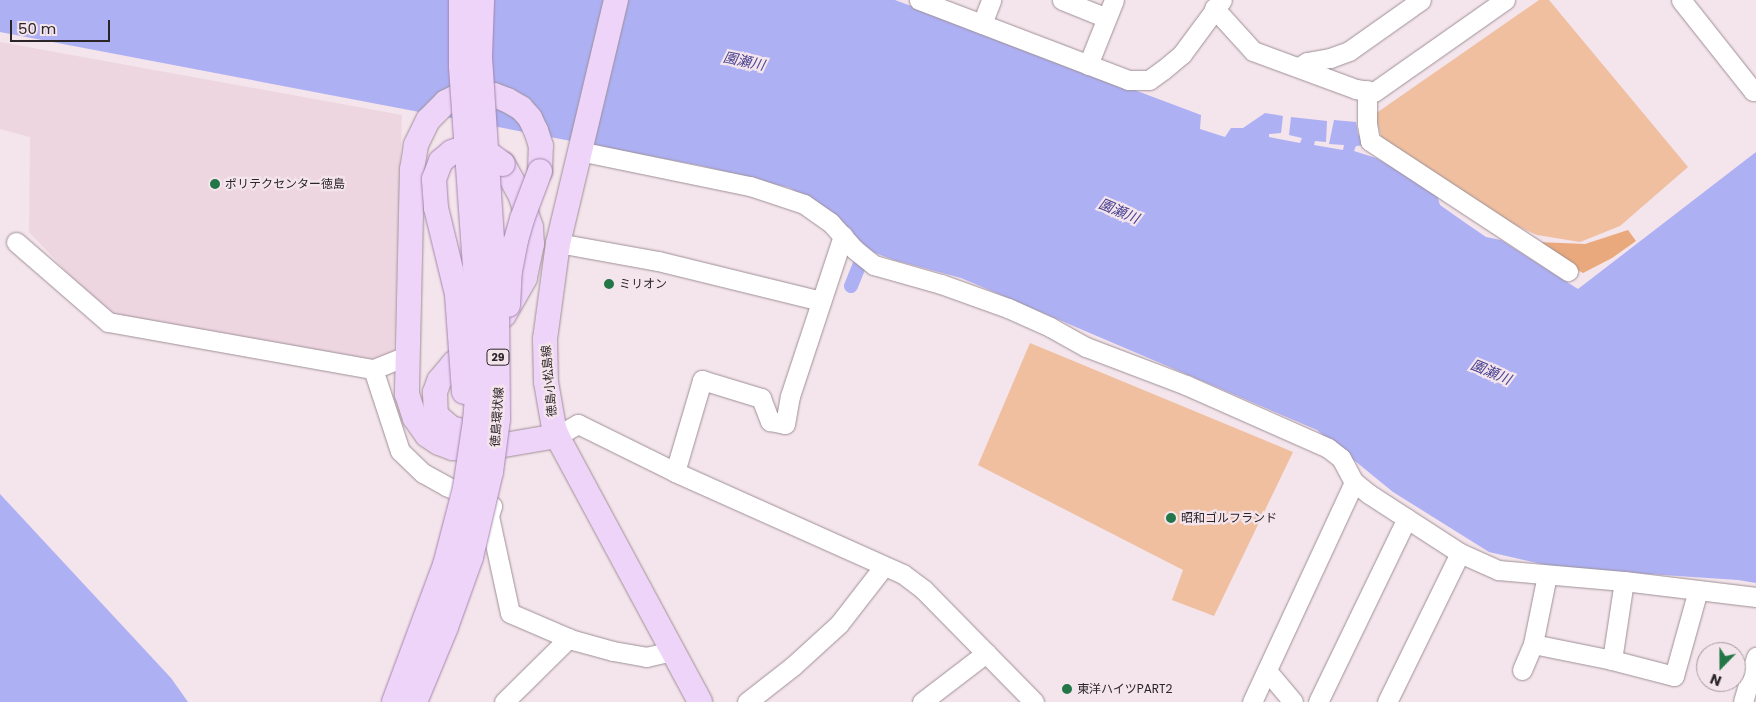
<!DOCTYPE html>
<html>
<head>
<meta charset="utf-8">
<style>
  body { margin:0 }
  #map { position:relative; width:1756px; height:702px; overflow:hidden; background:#f4e4eb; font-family:Poppins,"Noto Sans JP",sans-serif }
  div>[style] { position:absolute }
  .built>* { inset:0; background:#eed6e1 }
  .green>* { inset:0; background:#efbfa0 }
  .forest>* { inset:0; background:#eaa97c }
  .water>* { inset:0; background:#aeb0f4 }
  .canal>* { height:14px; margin:-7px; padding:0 7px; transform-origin:7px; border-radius:7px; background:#aeb0f4 }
  .roads { filter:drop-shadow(0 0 1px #9e9096) drop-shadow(0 0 1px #9e9096) }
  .minor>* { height:19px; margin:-9.5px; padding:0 9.5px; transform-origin:9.5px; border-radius:9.5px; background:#fff }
  .major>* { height:24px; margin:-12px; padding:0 12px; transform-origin:12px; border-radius:12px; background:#efd4fa }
  .bridges { filter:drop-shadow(0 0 1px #a385ae) drop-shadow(0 0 1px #a385ae) }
  .major-bridge>* { height:24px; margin:-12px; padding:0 12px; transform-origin:12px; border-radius:12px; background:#efd4fa }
  .dots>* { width:14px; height:14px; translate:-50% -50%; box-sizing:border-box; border:2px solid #f4e4eb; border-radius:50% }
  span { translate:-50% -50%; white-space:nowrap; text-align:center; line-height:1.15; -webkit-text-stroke:4.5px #f4e4eb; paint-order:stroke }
  .shield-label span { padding:1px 4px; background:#f4e4eb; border:1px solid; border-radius:4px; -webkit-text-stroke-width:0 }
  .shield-label { font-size:11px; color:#2b2527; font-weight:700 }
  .poi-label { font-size:12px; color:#2b2527 }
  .left { translate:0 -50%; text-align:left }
  .street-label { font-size:12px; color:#2b2527 }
  .water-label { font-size:14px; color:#474190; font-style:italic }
  .north { position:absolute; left:1696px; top:642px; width:50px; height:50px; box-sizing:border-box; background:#f4e4eb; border:1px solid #a4989d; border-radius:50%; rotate:202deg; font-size:14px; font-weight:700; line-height:20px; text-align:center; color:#2b2527 }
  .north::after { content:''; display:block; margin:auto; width:18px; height:22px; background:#237648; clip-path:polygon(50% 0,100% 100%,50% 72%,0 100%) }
  .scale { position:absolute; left:10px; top:20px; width:100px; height:22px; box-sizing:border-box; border:2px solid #2b2527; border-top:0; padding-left:6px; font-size:15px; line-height:18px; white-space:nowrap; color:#2b2527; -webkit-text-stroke:4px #f4e4eb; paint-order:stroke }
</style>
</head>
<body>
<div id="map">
  <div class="built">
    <div style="clip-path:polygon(0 42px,402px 115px,394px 353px,367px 362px,110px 318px,29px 232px,30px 137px,0 129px)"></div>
  </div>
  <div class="green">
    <div style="clip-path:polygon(1539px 0,1549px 0,1688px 167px,1620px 226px,1580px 242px,1537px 235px,1479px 209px,1383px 143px,1375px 114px)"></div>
    <div style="clip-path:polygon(1030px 343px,1293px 452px,1214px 616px,1172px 600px,1183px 570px,978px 465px)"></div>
  </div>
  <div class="forest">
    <div style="clip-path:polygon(1628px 230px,1636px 241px,1612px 258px,1583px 273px,1555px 258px,1538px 242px,1585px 244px)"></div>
  </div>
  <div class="water">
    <div style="clip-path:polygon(0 0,895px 0,1201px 115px,1200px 129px,1225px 137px,1231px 128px,1243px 128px,1265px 113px,1283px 116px,1281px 133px,1269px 134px,1269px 137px,1300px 143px,1302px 138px,1289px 135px,1291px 117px,1327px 121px,1326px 142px,1315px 141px,1314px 145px,1343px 150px,1344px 145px,1329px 144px,1334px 120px,1356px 122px,1358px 134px,1366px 145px,1356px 146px,1354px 151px,1376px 158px,1436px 192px,1440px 205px,1467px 224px,1486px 237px,1501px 240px,1578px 289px,1756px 152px,1756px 583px,1738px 580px,1558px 568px,1489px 552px,1393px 492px,1317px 430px,961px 278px,894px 260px,875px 253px,866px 248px,828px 211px,790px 188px,702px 166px,0 32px)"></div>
    <div style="clip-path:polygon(0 494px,171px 678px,188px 702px,0 702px)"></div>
  </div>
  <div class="canal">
    <div style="left:851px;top:286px;width:40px;rotate:-68deg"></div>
  </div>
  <div class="roads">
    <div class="minor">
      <div style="left:919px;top:0;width:224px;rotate:20.9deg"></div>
      <div style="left:1128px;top:80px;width:21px"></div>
      <div style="left:1149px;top:80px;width:17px;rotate:-36deg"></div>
      <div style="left:1163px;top:70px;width:25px;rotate:-40deg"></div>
      <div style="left:1182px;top:54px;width:67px;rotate:-53.5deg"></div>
      <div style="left:1062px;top:0;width:48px;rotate:21.8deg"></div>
      <div style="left:1681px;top:0;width:116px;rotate:51.6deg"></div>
      <div style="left:1753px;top:91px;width:4px;rotate:-34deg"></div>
      <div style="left:1214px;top:8px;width:58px;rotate:47.8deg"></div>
      <div style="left:1253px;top:51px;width:110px;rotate:20.3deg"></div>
      <div style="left:1356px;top:89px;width:18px;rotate:9deg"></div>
      <div style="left:1374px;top:92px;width:160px;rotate:-35.1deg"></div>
      <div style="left:982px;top:24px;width:26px;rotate:-69deg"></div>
      <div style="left:1088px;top:65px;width:70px;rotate:-68.2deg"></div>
      <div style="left:1299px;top:67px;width:9px;rotate:-32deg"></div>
      <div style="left:1307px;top:62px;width:23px;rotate:-10deg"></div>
      <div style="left:1330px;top:58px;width:20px;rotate:-20deg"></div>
      <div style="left:1349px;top:51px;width:88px;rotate:-35.3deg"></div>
      <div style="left:1367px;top:90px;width:34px;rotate:90deg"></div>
      <div style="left:1367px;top:124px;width:17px;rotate:80deg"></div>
      <div style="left:1370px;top:141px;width:237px;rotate:33.3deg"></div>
      <div style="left:579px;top:151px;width:175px;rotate:11.6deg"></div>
      <div style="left:750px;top:186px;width:57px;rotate:18.4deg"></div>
      <div style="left:804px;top:204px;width:32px;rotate:35deg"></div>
      <div style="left:830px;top:222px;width:36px;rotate:48deg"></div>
      <div style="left:854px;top:249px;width:26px;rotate:39deg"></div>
      <div style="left:874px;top:265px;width:70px;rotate:15.8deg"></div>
      <div style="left:941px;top:284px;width:71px;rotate:19.7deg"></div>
      <div style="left:1008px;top:308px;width:46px;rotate:24.3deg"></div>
      <div style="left:1050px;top:327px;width:41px;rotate:29.1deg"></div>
      <div style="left:1086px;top:347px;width:107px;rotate:20.8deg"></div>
      <div style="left:1186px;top:385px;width:155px;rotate:23.9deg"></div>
      <div style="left:1328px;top:448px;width:16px;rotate:38deg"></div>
      <div style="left:1341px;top:458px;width:27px;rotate:62deg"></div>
      <div style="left:1354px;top:482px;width:19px;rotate:39deg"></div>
      <div style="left:1369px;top:494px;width:108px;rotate:33deg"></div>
      <div style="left:1460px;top:553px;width:42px;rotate:24.1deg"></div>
      <div style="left:1498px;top:570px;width:126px;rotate:5deg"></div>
      <div style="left:1624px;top:581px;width:133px;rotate:6.9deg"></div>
      <div style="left:16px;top:242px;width:122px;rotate:41deg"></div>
      <div style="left:108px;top:322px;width:269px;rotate:10.1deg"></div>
      <div style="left:558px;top:243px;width:102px;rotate:10.2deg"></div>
      <div style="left:658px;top:261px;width:168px;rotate:13.8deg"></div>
      <div style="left:406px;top:356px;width:35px;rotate:158deg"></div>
      <div style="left:373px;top:369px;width:86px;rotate:71.8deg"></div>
      <div style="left:400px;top:451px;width:32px;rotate:44deg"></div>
      <div style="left:423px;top:473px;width:26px;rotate:29deg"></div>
      <div style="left:446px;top:486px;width:50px;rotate:23.5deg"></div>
      <div style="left:492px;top:506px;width:10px;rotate:107deg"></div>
      <div style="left:489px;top:516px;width:99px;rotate:77.8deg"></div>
      <div style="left:510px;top:613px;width:69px;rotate:23.2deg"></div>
      <div style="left:573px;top:640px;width:41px;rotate:15.4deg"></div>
      <div style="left:613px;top:651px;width:34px;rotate:10deg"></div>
      <div style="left:646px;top:657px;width:27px;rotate:-13deg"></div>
      <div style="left:557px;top:436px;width:24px;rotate:-30deg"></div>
      <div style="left:578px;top:424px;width:108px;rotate:26.3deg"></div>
      <div style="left:675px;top:472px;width:250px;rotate:24.1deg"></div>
      <div style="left:903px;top:574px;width:26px;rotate:37deg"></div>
      <div style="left:924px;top:590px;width:157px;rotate:45.5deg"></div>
      <div style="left:675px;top:472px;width:96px;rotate:-73.6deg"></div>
      <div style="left:702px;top:380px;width:62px;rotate:17deg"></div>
      <div style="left:761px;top:398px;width:25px;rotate:69deg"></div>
      <div style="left:770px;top:421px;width:15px;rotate:11deg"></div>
      <div style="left:785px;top:424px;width:28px;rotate:-80deg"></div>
      <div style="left:790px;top:396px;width:169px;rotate:-71.7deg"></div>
      <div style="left:1547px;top:575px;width:70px;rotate:101.5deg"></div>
      <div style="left:1533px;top:644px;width:81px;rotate:11.4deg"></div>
      <div style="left:1612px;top:660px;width:64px;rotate:14.5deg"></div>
      <div style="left:1674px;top:676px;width:89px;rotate:-74.4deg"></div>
      <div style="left:1612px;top:660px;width:80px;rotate:-81.4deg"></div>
      <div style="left:1522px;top:670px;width:28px;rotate:-67deg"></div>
      <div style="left:1268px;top:672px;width:39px;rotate:50deg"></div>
      <div style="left:504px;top:702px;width:91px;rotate:-44.6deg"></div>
      <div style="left:747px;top:702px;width:58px;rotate:-38deg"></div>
      <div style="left:793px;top:666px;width:62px;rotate:-42.4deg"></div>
      <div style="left:839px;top:624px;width:73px;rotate:-52.2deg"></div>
      <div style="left:922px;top:702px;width:81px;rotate:-37.4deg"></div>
      <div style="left:1252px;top:702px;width:242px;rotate:-65.1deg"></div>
      <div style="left:1318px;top:702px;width:204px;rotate:-64.2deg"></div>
      <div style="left:1387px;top:702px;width:166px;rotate:-63.9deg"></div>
      <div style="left:1743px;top:702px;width:47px;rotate:-73.9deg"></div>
    </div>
    <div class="major">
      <div style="left:616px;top:0;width:250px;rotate:103.4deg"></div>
      <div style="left:558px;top:243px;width:97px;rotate:97.7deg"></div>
      <div style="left:545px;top:339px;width:43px;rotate:88.7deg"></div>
      <div style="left:546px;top:382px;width:47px;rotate:80.1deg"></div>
      <div style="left:554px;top:428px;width:9px;rotate:69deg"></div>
      <div style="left:557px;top:436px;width:302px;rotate:61.7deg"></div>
      <div style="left:503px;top:164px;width:38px;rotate:61deg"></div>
      <div style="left:521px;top:197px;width:32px;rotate:72deg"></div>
      <div style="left:531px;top:227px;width:17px;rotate:87deg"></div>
      <div style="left:532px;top:244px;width:35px;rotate:102deg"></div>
      <div style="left:525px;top:278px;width:43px;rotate:119.6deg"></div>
      <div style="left:540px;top:171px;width:25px;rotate:-88deg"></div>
      <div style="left:541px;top:146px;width:16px;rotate:-108deg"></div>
      <div style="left:536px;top:131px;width:14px;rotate:-115deg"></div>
      <div style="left:530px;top:118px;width:13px;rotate:-132deg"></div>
      <div style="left:521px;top:108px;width:16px;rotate:-150deg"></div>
      <div style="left:507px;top:100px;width:14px;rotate:-159deg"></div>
      <div style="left:494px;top:95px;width:17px;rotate:-170deg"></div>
      <div style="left:477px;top:92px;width:17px;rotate:170deg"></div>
      <div style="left:460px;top:95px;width:16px;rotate:153deg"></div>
      <div style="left:446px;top:102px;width:25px;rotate:135deg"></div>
      <div style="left:428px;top:120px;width:28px;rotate:116deg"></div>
      <div style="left:416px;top:145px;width:24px;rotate:99deg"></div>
      <div style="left:412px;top:169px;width:225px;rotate:91.3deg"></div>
      <div style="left:407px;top:394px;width:25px;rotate:72deg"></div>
      <div style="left:415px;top:418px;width:21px;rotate:55deg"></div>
      <div style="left:427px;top:435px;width:14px;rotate:34deg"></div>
      <div style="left:439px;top:443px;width:15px;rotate:20deg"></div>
      <div style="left:453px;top:448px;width:28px;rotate:2deg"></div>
      <div style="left:481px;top:449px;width:77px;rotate:-9.7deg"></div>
      <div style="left:475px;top:346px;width:27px;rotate:141deg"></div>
      <div style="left:454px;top:363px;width:23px;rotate:130deg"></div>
      <div style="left:439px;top:381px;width:12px;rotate:110deg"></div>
      <div style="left:435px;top:392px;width:23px;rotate:88deg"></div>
      <div style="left:436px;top:415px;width:20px;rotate:41deg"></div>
      <div style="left:451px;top:428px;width:16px;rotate:15deg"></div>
      <div style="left:466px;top:432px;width:28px;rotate:4deg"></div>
    </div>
  </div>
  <div class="bridges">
    <div class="major-bridge">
      <div style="left:508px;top:305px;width:34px;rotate:-87deg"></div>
      <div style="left:510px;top:271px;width:32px;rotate:-79deg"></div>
      <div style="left:516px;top:240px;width:22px;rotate:-74deg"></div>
      <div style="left:522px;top:219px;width:51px;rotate:-69.4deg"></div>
      <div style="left:464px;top:392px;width:98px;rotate:-94.1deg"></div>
      <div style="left:457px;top:294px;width:89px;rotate:-103.7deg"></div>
      <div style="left:436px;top:208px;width:29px;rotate:-94deg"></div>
      <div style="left:434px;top:179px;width:19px;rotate:-69deg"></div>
      <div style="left:441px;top:161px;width:14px;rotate:-39deg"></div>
      <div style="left:452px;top:152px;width:6px;rotate:-18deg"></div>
      <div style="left:458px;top:150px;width:31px;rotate:7deg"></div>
      <div style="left:489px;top:154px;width:17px;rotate:36deg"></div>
      <div style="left:394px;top:702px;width:146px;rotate:-69.6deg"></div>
      <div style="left:445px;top:565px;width:80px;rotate:-75.4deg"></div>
      <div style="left:465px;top:488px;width:68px;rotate:-81.5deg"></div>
      <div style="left:475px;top:421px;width:35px;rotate:-85deg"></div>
      <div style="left:478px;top:386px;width:62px;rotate:-89.1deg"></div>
      <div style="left:479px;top:324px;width:259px;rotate:-94deg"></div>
      <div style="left:461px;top:66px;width:66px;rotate:-90deg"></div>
      <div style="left:415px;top:702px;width:81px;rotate:-67.5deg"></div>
      <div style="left:446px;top:627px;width:74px;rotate:-70.3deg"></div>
      <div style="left:471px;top:557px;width:87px;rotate:-76.8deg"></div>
      <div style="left:491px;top:472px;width:53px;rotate:-82.5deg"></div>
      <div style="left:498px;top:419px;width:105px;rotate:-90.5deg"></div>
      <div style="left:497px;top:314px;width:260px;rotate:-93.8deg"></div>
      <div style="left:480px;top:55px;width:55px;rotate:-87.9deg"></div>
    </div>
  </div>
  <div class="dots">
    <div style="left:215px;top:184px;background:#237648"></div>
    <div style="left:609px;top:284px;background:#237648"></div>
    <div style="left:1171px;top:518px;background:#237648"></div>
    <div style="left:1067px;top:689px;background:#237648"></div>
  </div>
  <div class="shield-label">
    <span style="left:498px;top:357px">29</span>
  </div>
  <div class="poi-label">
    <span class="left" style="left:225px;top:184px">ポリテクセンター徳島</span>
    <span class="left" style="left:619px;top:284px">ミリオン</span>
    <span class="left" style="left:1181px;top:518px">昭和ゴルフランド</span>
    <span class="left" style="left:1077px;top:689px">東洋ハイツPART2</span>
  </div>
  <div class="street-label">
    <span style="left:549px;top:381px;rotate:-95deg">徳島小松島線</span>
    <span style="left:497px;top:417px;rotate:-86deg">徳島環状線</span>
  </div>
  <div class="water-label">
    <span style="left:744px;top:61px;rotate:12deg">園瀬川</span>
    <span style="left:1119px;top:211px;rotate:23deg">園瀬川</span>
    <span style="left:1491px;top:372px;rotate:23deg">園瀬川</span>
  </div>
  <div class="north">N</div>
  <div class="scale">50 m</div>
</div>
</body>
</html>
